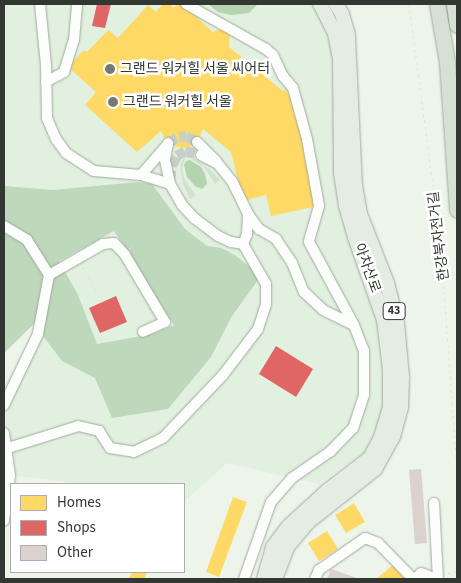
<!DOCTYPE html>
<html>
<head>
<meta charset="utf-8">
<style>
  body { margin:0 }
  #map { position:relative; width:461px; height:583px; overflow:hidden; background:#edf5eb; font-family:"Source Sans 3","Noto Sans KR",sans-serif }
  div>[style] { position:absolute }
  .built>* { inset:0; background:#e2f1df }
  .green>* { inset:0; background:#d1e3ce }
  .forest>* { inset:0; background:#bdd8ba }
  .water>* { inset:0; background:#b4d3af }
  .pier>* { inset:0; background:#edf5eb }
  .homes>* { inset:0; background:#ffd966 }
  .shops>* { inset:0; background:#e06666 }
  .building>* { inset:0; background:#dbd1cd }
  .minor-tunnel>* { height:10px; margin-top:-5px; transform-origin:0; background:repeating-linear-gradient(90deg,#c8cfc6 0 10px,transparent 0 15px) }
  .path>* { height:1px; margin-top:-0.5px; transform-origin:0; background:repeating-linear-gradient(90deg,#e0e2e0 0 2.5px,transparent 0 6.5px) }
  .roads { filter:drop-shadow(0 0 1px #a2a8a1) drop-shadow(0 0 1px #a2a8a1) }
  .minor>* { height:10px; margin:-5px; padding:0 5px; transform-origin:5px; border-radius:5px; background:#fcfefc }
  .major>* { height:14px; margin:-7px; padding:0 7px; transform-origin:7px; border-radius:7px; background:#e5ece4 }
  .highway>* { height:15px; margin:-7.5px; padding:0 7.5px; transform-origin:7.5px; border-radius:7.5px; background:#d6e0d4 }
  .dots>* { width:14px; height:14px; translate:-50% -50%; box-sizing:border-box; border:2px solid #fff; border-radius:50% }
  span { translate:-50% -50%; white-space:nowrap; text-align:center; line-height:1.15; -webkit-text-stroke:5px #fff; paint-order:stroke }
  .shield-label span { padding:1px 4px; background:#fff; border:1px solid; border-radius:4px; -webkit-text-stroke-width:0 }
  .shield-label { font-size:12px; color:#323831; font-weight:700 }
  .poi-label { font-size:14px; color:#323831 }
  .left { translate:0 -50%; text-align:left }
  .street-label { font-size:14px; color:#323831 }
  .frame { position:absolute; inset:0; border:5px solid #323831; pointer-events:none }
  .legend { position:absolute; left:10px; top:483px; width:175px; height:90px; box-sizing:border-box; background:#fff; border:1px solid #adafad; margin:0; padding:6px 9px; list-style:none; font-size:15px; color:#323831 }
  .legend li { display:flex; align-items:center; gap:10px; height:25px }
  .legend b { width:25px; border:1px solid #adafad }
</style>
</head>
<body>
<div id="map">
  <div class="built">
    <div style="clip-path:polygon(4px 4px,314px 4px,334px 47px,385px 371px,384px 406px,379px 429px,365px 451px,319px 484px,227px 463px,185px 501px,184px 484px,82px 484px,10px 475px,4px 439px,4px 405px,36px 337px,49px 276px,4px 226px)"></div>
  </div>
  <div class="green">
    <div style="clip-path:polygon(191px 156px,209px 169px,220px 180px,215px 184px,204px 167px,190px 158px,185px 158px,182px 169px,184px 178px,196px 196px,190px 199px,183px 184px,180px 165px,184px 157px)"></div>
  </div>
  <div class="forest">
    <div style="clip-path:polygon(evenodd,138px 182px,152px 184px,185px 229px,207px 246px,222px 248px,236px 256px,251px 268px,258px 280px,232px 316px,211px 357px,168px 409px,112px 418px,95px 378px,62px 361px,34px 324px,4px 353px,4px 186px,53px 190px,138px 182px,114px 231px,128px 251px,132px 246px,128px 254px,174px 325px,153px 334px,97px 344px,78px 295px,59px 261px,114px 231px)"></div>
  </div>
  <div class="water">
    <div style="clip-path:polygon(208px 4px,238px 5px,258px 4px,249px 13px,231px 15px,218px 12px)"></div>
    <div style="clip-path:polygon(190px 160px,201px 167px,205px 174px,207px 184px,202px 189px,195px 186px,187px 177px,184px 165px,186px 161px)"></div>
  </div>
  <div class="pier">
    <div style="clip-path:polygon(424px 4px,457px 4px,457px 287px,455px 284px,438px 91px)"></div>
  </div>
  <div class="homes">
    <div style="clip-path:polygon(163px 4px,169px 4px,174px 8px,178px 4px,182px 4px,213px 32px,221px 29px,230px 32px,229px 47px,283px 91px,285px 90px,294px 100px,318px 206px,271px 216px,266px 195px,243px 201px,231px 152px,203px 129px,197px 142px,192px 146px,184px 148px,173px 146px,166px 141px,161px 131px,137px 152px,85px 105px,96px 92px,68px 67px,84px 50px,87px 52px,108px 30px,118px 38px,148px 5px,156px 12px)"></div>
    <div style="clip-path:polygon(233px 497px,247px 502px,219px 577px,206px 572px)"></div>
    <div style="clip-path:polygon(354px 503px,365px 522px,346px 533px,335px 515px)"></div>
    <div style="clip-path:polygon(327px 531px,338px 549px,319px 561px,308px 543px)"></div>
    <div style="clip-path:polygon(394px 564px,408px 579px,376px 579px)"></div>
    <div style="clip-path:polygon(132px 572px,147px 572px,144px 579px,131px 579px,129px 578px)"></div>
  </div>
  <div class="shops">
    <div style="clip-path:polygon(97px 4px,111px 4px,105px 28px,92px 26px)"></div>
    <div style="clip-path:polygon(116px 296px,127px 322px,100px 333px,89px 308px)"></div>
    <div style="clip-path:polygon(276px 346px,313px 369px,296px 397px,259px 374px)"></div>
  </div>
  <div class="building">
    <div style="clip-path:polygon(421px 469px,427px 543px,415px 544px,409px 470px)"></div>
    <div style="clip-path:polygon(331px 569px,360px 579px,327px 579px)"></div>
  </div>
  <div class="minor-tunnel">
    <div style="left:168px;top:143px;width:13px;rotate:-29deg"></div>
    <div style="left:179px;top:137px;width:7px;rotate:-8deg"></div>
    <div style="left:186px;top:136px;width:13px;rotate:29deg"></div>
    <div style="left:170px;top:180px;width:14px;rotate:-82deg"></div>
    <div style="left:172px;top:166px;width:11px;rotate:-63deg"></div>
    <div style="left:177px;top:156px;width:9px;rotate:-32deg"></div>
    <div style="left:185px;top:151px;width:16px;rotate:14deg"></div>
  </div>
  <div class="path">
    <div style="left:409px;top:4px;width:245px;rotate:82.5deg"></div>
    <div style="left:441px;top:247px;width:224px;rotate:85.9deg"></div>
    <div style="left:82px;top:266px;width:41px;rotate:60.9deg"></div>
    <div style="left:448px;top:573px;width:9px;rotate:-6deg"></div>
  </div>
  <div class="roads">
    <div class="minor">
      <div style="left:40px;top:4px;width:61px;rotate:84.4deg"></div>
      <div style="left:46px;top:65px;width:53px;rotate:88.9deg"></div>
      <div style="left:47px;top:118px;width:23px;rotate:67deg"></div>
      <div style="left:56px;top:139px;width:17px;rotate:54deg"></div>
      <div style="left:66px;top:153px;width:33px;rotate:33deg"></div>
      <div style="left:94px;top:171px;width:47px;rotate:4.9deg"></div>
      <div style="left:141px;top:175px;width:30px;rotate:17deg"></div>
      <div style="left:186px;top:4px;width:92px;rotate:29.4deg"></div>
      <div style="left:266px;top:49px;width:9px;rotate:41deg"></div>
      <div style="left:273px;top:55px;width:23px;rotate:65deg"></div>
      <div style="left:283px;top:76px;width:16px;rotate:50deg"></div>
      <div style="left:293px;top:88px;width:53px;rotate:74.6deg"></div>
      <div style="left:307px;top:139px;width:68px;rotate:79.8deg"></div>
      <div style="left:319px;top:206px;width:37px;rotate:106deg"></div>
      <div style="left:309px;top:242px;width:94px;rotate:61.5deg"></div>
      <div style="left:46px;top:82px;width:21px;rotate:-29deg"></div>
      <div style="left:64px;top:72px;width:34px;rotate:-73deg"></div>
      <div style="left:74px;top:40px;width:36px;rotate:-85deg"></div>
      <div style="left:197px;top:142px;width:27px;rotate:45deg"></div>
      <div style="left:168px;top:143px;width:17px;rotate:100deg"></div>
      <div style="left:165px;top:160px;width:25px;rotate:78deg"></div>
      <div style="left:170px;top:184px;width:24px;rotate:60deg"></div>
      <div style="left:182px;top:205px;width:18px;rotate:47deg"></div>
      <div style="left:194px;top:218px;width:30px;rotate:37deg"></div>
      <div style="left:218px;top:236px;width:14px;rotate:25deg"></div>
      <div style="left:231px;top:242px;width:12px;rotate:9deg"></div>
      <div style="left:243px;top:244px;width:11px;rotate:-68deg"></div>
      <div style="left:247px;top:234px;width:20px;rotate:-87deg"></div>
      <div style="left:201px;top:155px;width:19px;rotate:28deg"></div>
      <div style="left:218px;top:164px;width:22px;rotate:51deg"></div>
      <div style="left:232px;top:181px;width:37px;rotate:64deg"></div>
      <div style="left:248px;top:214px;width:19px;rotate:54deg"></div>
      <div style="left:259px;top:229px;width:20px;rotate:30deg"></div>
      <div style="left:276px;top:239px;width:29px;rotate:56deg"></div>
      <div style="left:292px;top:263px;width:31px;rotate:68deg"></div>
      <div style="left:304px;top:292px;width:26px;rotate:43deg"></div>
      <div style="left:323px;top:310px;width:34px;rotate:26deg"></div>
      <div style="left:354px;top:325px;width:28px;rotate:69deg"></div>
      <div style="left:364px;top:351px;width:44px;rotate:90deg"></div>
      <div style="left:364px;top:395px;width:35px;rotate:108deg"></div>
      <div style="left:353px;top:428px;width:32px;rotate:134deg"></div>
      <div style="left:331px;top:451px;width:47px;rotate:145.3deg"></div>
      <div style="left:292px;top:478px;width:32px;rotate:131deg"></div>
      <div style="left:271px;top:502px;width:82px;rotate:109.3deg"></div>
      <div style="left:141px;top:175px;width:41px;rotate:-48.9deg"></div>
      <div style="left:4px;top:226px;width:27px;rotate:31deg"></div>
      <div style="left:27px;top:240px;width:41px;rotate:57.8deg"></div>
      <div style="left:49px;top:275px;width:60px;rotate:100.6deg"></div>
      <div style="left:38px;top:334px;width:79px;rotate:115.6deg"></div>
      <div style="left:49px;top:275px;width:62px;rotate:-29.9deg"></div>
      <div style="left:103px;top:244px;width:11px;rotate:-5deg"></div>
      <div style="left:114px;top:243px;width:16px;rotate:47deg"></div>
      <div style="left:125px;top:255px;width:78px;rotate:59.2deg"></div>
      <div style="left:165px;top:322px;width:24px;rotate:156deg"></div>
      <div style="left:4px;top:433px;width:42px;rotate:81.9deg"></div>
      <div style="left:10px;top:475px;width:46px;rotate:97.4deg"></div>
      <div style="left:8px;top:448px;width:73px;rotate:-17.4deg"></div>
      <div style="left:78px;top:426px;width:22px;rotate:13deg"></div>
      <div style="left:99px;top:431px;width:20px;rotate:57deg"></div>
      <div style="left:110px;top:448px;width:24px;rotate:9deg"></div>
      <div style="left:134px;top:452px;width:32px;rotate:-26deg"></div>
      <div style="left:163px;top:438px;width:87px;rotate:-46.4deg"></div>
      <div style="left:223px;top:375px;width:58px;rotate:-52.7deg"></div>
      <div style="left:258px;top:329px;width:25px;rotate:-72deg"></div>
      <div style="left:266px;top:305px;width:21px;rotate:-90deg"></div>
      <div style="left:266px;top:284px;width:46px;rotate:-119.9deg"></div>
      <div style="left:434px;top:503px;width:76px;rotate:87deg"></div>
      <div style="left:315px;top:579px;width:10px;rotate:-66deg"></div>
      <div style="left:319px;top:570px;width:56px;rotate:-34.8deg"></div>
      <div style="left:365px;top:538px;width:14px;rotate:21deg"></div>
      <div style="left:378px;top:543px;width:50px;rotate:45.8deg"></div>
      <div style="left:415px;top:579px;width:8px;rotate:-45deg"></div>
      <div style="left:421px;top:573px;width:16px;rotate:22deg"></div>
    </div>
    <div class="major">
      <div style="left:264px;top:579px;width:33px;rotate:-74deg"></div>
      <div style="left:273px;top:547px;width:26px;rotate:-53deg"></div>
      <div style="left:289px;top:526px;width:52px;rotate:-42.6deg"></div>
      <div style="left:327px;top:491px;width:54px;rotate:-37.5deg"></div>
      <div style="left:370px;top:458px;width:24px;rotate:-62deg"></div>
      <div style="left:381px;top:437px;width:31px;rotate:-73deg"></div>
      <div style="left:390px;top:407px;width:37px;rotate:-90deg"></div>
      <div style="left:390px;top:370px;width:50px;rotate:-96.8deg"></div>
      <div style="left:384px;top:320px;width:88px;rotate:-109.3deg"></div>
      <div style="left:355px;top:237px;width:33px;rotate:-106deg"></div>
      <div style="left:346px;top:205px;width:33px;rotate:-99deg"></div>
      <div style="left:341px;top:172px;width:113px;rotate:-90.5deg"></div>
      <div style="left:340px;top:59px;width:26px;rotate:-101deg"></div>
      <div style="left:335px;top:33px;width:33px;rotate:-117deg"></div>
      <div style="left:275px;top:579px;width:34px;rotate:-69deg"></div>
      <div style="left:287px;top:547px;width:33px;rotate:-50deg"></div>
      <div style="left:308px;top:522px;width:85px;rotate:-38.3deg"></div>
      <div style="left:375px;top:469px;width:37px;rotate:-61deg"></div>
      <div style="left:393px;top:437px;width:30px;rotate:-75deg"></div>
      <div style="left:401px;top:408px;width:31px;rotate:-88deg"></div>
      <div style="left:402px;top:377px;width:54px;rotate:-95.3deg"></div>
      <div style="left:397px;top:323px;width:41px;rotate:-104deg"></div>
      <div style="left:387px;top:283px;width:74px;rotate:-111.4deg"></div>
      <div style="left:360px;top:214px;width:28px;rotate:-100deg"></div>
      <div style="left:355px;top:186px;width:151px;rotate:-92.7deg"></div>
      <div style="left:348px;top:35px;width:22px;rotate:-106deg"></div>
      <div style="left:342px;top:14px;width:12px;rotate:-121deg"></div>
    </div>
    <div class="highway">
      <div style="left:437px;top:4px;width:59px;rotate:80.2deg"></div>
      <div style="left:447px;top:62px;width:148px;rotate:86.1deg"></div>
      <div style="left:454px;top:4px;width:21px;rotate:82deg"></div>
    </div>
  </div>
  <div class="dots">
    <div style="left:110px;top:69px;background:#737a72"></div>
    <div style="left:113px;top:102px;background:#737a72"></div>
  </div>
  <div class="shield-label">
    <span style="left:394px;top:311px">43</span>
  </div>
  <div class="poi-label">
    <span class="left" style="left:120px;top:69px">그랜드 워커힐 서울 씨어터</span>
    <span class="left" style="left:123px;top:102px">그랜드 워커힐 서울</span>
  </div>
  <div class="street-label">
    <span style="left:439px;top:236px;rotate:-97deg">한강북자전거길</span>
    <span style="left:367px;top:268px;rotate:70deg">아차산로</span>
  </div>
  <div class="frame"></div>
  <ul class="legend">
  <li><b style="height:14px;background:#ffd966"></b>Homes</li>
  <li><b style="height:14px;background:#e06666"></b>Shops</li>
  <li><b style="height:14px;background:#dbd1cd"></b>Other</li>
  </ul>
</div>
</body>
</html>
